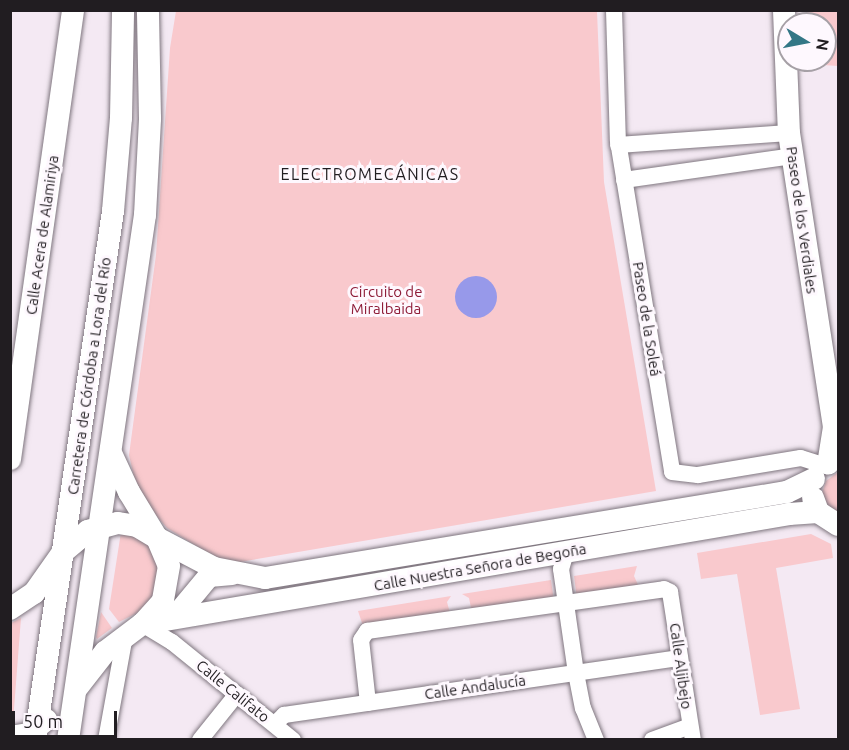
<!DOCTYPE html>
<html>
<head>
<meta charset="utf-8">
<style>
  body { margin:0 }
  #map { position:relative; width:849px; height:750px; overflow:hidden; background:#f4e9f3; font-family:Ubuntu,sans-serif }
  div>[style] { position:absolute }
  .green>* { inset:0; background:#f9c9cd }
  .water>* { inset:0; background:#9799ea }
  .round { border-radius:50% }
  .roads { filter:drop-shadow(0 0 2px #7f767f) drop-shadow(0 0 2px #7f767f) }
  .street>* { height:16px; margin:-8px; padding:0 8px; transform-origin:8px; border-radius:8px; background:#fff }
  .secondary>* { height:22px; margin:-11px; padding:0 11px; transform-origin:11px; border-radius:11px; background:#fff }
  span { translate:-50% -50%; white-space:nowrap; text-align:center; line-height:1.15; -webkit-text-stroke:6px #fef8fe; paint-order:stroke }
  .street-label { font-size:15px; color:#211d21 }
  .park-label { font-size:15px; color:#8f1d39 }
  .neighbourhood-label { font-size:16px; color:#211d21; letter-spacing:1.5px }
  .frame { position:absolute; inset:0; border:12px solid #211d21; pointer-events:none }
  .north { position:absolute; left:777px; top:12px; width:60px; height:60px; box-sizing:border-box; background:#fef8fe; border:2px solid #a6a0a6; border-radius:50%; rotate:100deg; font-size:16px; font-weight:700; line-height:24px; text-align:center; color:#211d21 }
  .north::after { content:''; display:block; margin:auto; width:21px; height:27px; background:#337786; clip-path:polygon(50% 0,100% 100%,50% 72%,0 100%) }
  .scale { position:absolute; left:12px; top:711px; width:105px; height:27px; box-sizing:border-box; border:3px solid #211d21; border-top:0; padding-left:8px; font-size:18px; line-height:21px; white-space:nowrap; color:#211d21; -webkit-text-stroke:4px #fef8fe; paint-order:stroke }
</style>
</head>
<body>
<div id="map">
  <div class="green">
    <div style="clip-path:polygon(176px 11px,597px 11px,604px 182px,656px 491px,234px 563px,211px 555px,167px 528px,138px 495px,129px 455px,156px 255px,170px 48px)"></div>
    <div style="clip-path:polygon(807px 11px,838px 11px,838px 66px,808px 64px,808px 60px,825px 60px,825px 24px,807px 24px)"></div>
    <div style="clip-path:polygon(838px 472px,838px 515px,826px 506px,822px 493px,826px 481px)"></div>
    <div style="clip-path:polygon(121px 532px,141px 538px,154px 551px,160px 564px,156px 595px,145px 609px,119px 622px,109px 609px)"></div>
    <div style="clip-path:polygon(811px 534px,831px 544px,833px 558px,776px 568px,800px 709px,760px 715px,737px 574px,701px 579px,697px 553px)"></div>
    <div style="clip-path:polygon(637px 566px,634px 576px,640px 589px,577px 599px,574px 576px)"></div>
    <div style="clip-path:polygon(551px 580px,554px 601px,471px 608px,469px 598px,462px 594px)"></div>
    <div style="clip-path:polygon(451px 596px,447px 602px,450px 613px,364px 629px,358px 611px)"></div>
    <div style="clip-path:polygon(101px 612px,112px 628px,97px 639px,96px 637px)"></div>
    <div style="clip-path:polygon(21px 618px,13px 722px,11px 722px,11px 623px)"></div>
  </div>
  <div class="water">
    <div class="round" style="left:455px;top:276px;width:42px;height:42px"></div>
  </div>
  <div class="roads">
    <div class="street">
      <div style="left:614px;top:10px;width:131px;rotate:88.3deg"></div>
      <div style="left:618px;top:141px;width:335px;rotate:80.7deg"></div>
      <div style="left:672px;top:472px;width:26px;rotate:7deg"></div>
      <div style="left:698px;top:475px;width:104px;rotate:-9.4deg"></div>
      <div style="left:801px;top:458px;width:25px;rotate:18deg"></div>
      <div style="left:618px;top:145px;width:171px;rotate:-4deg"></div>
      <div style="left:624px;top:180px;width:170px;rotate:-8.1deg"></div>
      <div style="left:566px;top:552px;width:18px;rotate:106deg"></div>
      <div style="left:561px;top:569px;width:105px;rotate:81.8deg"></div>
      <div style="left:576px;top:673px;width:36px;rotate:79deg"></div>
      <div style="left:583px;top:708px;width:35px;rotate:68deg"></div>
      <div style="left:142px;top:624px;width:35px;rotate:31deg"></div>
      <div style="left:172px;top:642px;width:156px;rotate:39deg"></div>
      <div style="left:368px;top:703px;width:63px;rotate:-96.3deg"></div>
      <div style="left:361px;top:640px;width:11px;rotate:-56deg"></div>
      <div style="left:367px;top:631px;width:300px;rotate:-8deg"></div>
      <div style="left:664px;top:589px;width:7px;rotate:27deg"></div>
      <div style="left:670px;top:592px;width:150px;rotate:81.2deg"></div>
      <div style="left:275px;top:724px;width:13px;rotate:-45deg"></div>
      <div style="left:284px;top:715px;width:400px;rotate:-8.2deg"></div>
      <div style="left:106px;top:740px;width:107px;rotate:-79.7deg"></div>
      <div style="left:200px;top:740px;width:59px;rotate:-51.2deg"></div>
      <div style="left:652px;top:740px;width:40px;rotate:-20.2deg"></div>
    </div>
    <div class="secondary">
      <div style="left:784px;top:10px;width:123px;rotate:87.7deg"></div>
      <div style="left:789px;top:133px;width:297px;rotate:81.3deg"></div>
      <div style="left:834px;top:427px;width:37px;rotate:99deg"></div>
      <div style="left:111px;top:453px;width:43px;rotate:65.2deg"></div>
      <div style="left:129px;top:492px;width:54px;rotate:58.7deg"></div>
      <div style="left:157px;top:538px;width:64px;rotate:27.8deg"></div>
      <div style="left:214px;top:568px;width:52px;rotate:11.1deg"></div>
      <div style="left:265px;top:578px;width:529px;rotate:-9.36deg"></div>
      <div style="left:787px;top:492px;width:30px;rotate:-26deg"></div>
      <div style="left:10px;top:459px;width:453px;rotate:-82deg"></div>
      <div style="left:813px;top:498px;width:15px;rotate:70deg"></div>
      <div style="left:818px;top:512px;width:24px;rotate:33deg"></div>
      <div style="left:10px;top:609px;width:29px;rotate:-34deg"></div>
      <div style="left:34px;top:593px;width:50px;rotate:-54.7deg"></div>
      <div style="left:63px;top:552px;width:33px;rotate:-40deg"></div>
      <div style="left:88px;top:531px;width:31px;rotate:-15deg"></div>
      <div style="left:118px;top:523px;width:19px;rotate:9deg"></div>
      <div style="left:137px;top:526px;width:23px;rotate:31deg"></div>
      <div style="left:157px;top:538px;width:30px;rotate:67deg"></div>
      <div style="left:169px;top:566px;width:36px;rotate:100deg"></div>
      <div style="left:163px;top:601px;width:31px;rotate:132deg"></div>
      <div style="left:142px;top:624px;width:46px;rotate:142.9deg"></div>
      <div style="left:105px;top:652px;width:46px;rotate:127.9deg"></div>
      <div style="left:175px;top:617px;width:53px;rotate:-50.3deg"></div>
      <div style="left:209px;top:576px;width:23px;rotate:-5deg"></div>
      <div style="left:142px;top:624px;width:656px;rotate:-9.65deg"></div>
      <div style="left:789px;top:514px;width:29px;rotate:-4deg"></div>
      <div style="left:10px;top:737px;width:18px;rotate:-9deg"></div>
      <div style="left:28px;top:734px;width:23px;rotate:-38deg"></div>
      <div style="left:35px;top:740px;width:535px;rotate:-81.61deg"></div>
      <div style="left:113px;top:211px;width:93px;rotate:-85.1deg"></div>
      <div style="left:121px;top:118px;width:108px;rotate:-88.9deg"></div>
      <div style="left:68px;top:740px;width:531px;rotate:-81.66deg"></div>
      <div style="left:145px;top:215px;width:97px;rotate:-87deg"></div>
      <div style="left:150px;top:118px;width:108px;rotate:-91.1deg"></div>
    </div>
  </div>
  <div class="street-label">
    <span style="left:802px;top:220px;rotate:82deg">Paseo de los Verdiales</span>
    <span style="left:42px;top:235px;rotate:-82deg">Calle Acera de Alamiriya</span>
    <span style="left:647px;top:319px;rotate:81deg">Paseo de la Soleá</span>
    <span style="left:89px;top:376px;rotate:-82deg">Carretera de Córdoba a Lora del Río</span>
    <span style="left:480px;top:567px;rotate:-10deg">Calle Nuestra Señora de Begoña</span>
    <span style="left:681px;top:666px;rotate:82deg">Calle Aljibejo</span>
    <span style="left:475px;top:687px;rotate:-8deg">Calle Andalucía</span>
    <span style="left:233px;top:691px;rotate:39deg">Calle Califato</span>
  </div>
  <div class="park-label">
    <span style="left:386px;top:300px">Circuito de<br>Miralbaida</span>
  </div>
  <div class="neighbourhood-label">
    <span style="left:370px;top:174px">ELECTROMECÁNICAS</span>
  </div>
  <div class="frame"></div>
  <div class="north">N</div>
  <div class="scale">50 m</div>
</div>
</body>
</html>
